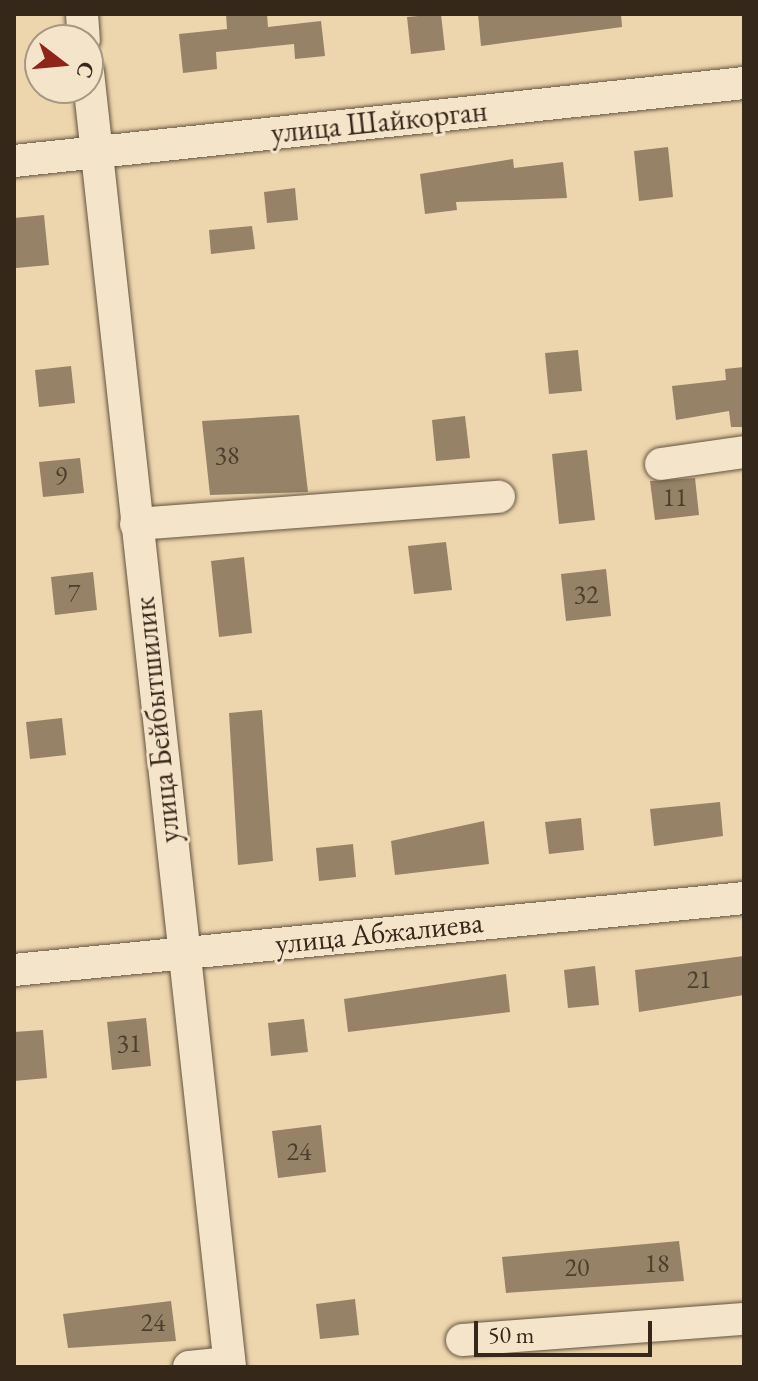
<!DOCTYPE html>
<html>
<head>
<meta charset="utf-8">
<style>
  body { margin:0 }
  #map { position:relative; width:758px; height:1381px; overflow:hidden; background:#edd6ad; font-family:"EB Garamond",serif }
  div>[style] { position:absolute }
  .building>* { inset:0; background:#958267 }
  .roads { filter:drop-shadow(0 0 2px #645340) drop-shadow(0 0 2px #645340) }
  .minor>* { height:32px; margin:-16px; padding:0 16px; transform-origin:16px; border-radius:16px; background:#f3e4ca }
  span { translate:-50% -50%; white-space:nowrap; text-align:center; line-height:1.15; -webkit-text-stroke:6px #f3e4ca; paint-order:stroke }
  .number-label { font-size:26px; color:#4e3e2e }
  .number-label span { -webkit-text-stroke-width:0 }
  .street-label { font-size:30px; color:#36271b }
  .frame { position:absolute; inset:0; border:16px solid #36271b; pointer-events:none }
  .north { position:absolute; left:24px; top:24px; width:80px; height:80px; box-sizing:border-box; background:#f3e4ca; border:2px solid #a79884; border-radius:50%; rotate:106deg; font-size:22px; font-weight:700; line-height:32px; text-align:center; color:#36271b }
  .north::after { content:''; display:block; margin:auto; width:28px; height:36px; background:#8f2418; clip-path:polygon(50% 0,100% 100%,50% 72%,0 100%) }
  .scale { position:absolute; left:474px; top:1321px; width:178px; height:36px; box-sizing:border-box; border:4px solid #36271b; border-top:0; padding-left:10px; font-size:24px; line-height:28px; white-space:nowrap; color:#36271b; -webkit-text-stroke:6px #f3e4ca; paint-order:stroke }
</style>
</head>
<body>
<div id="map">
  <div class="building">
    <div style="clip-path:polygon(226px 14px,267px 14px,268px 27px,321px 21px,325px 56px,295px 59px,294px 44px,216px 52px,217px 69px,183px 73px,179px 34px,227px 29px)"></div>
    <div style="clip-path:polygon(441px 14px,445px 50px,411px 54px,407px 17px)"></div>
    <div style="clip-path:polygon(478px 14px,621px 14px,622px 27px,481px 46px)"></div>
    <div style="clip-path:polygon(668px 147px,673px 197px,639px 201px,634px 151px)"></div>
    <div style="clip-path:polygon(513px 159px,514px 168px,563px 162px,567px 198px,456px 202px,457px 210px,425px 214px,420px 174px)"></div>
    <div style="clip-path:polygon(295px 188px,298px 220px,267px 223px,264px 192px)"></div>
    <div style="clip-path:polygon(44px 215px,49px 265px,16px 268px,14px 218px)"></div>
    <div style="clip-path:polygon(252px 226px,255px 249px,211px 254px,209px 230px)"></div>
    <div style="clip-path:polygon(578px 350px,582px 391px,549px 394px,545px 353px)"></div>
    <div style="clip-path:polygon(71px 366px,75px 403px,39px 407px,35px 370px)"></div>
    <div style="clip-path:polygon(744px 367px,744px 427px,731px 427px,729px 411px,676px 420px,672px 386px,726px 380px,725px 369px)"></div>
    <div style="clip-path:polygon(299px 415px,308px 492px,210px 495px,202px 421px)"></div>
    <div style="clip-path:polygon(465px 416px,470px 458px,436px 461px,432px 420px)"></div>
    <div style="clip-path:polygon(587px 450px,595px 520px,559px 524px,552px 454px)"></div>
    <div style="clip-path:polygon(80px 458px,84px 493px,43px 497px,39px 462px)"></div>
    <div style="clip-path:polygon(695px 478px,699px 515px,655px 520px,650px 481px)"></div>
    <div style="clip-path:polygon(446px 542px,452px 590px,414px 594px,408px 546px)"></div>
    <div style="clip-path:polygon(244px 557px,252px 633px,219px 637px,211px 561px)"></div>
    <div style="clip-path:polygon(606px 569px,611px 616px,566px 621px,561px 574px)"></div>
    <div style="clip-path:polygon(93px 572px,97px 610px,55px 615px,51px 577px)"></div>
    <div style="clip-path:polygon(262px 710px,273px 861px,238px 865px,229px 713px)"></div>
    <div style="clip-path:polygon(62px 718px,66px 755px,30px 759px,26px 722px)"></div>
    <div style="clip-path:polygon(720px 802px,723px 836px,654px 846px,650px 809px)"></div>
    <div style="clip-path:polygon(581px 818px,584px 850px,549px 854px,545px 822px)"></div>
    <div style="clip-path:polygon(484px 821px,489px 864px,395px 875px,391px 841px)"></div>
    <div style="clip-path:polygon(353px 844px,356px 877px,319px 881px,316px 848px)"></div>
    <div style="clip-path:polygon(744px 956px,744px 995px,639px 1012px,635px 970px)"></div>
    <div style="clip-path:polygon(595px 966px,599px 1005px,568px 1008px,564px 970px)"></div>
    <div style="clip-path:polygon(506px 974px,510px 1012px,348px 1032px,344px 999px)"></div>
    <div style="clip-path:polygon(146px 1018px,151px 1066px,112px 1070px,107px 1022px)"></div>
    <div style="clip-path:polygon(304px 1019px,308px 1052px,271px 1056px,268px 1023px)"></div>
    <div style="clip-path:polygon(43px 1030px,47px 1078px,14px 1081px,14px 1032px)"></div>
    <div style="clip-path:polygon(321px 1125px,326px 1172px,278px 1178px,272px 1131px)"></div>
    <div style="clip-path:polygon(679px 1241px,684px 1281px,506px 1293px,502px 1257px)"></div>
    <div style="clip-path:polygon(355px 1299px,359px 1335px,320px 1339px,316px 1304px)"></div>
    <div style="clip-path:polygon(171px 1301px,176px 1341px,68px 1348px,63px 1314px)"></div>
  </div>
  <div class="roads">
    <div class="minor">
      <div style="left:82px;top:14px;width:26px;rotate:86deg"></div>
      <div style="left:88px;top:72px;width:1303px;rotate:83.74deg"></div>
      <div style="left:14px;top:161px;width:734px;rotate:-6.1deg"></div>
      <div style="left:661px;top:464px;width:84px;rotate:-8.2deg"></div>
      <div style="left:136px;top:524px;width:364px;rotate:-4.3deg"></div>
      <div style="left:14px;top:970px;width:734px;rotate:-5.63deg"></div>
      <div style="left:462px;top:1340px;width:283px;rotate:-4.3deg"></div>
      <div style="left:189px;top:1367px;width:40px;rotate:-5.7deg"></div>
    </div>
  </div>
  <div class="number-label">
    <span style="left:227px;top:456px">38</span>
    <span style="left:61px;top:477px">9</span>
    <span style="left:675px;top:498px">11</span>
    <span style="left:74px;top:594px">7</span>
    <span style="left:586px;top:595px">32</span>
    <span style="left:699px;top:980px">21</span>
    <span style="left:129px;top:1044px">31</span>
    <span style="left:299px;top:1152px">24</span>
    <span style="left:657px;top:1264px">18</span>
    <span style="left:577px;top:1268px">20</span>
    <span style="left:153px;top:1323px">24</span>
  </div>
  <div class="street-label">
    <span style="left:379px;top:122px;rotate:-6deg">улица Шайкорган</span>
    <span style="left:157px;top:720px;rotate:-96deg">улица Бейбытшилик</span>
    <span style="left:379px;top:933px;rotate:-6deg">улица Абжалиева</span>
  </div>
  <div class="frame"></div>
  <div class="north">С</div>
  <div class="scale">50 m</div>
</div>
</body>
</html>
